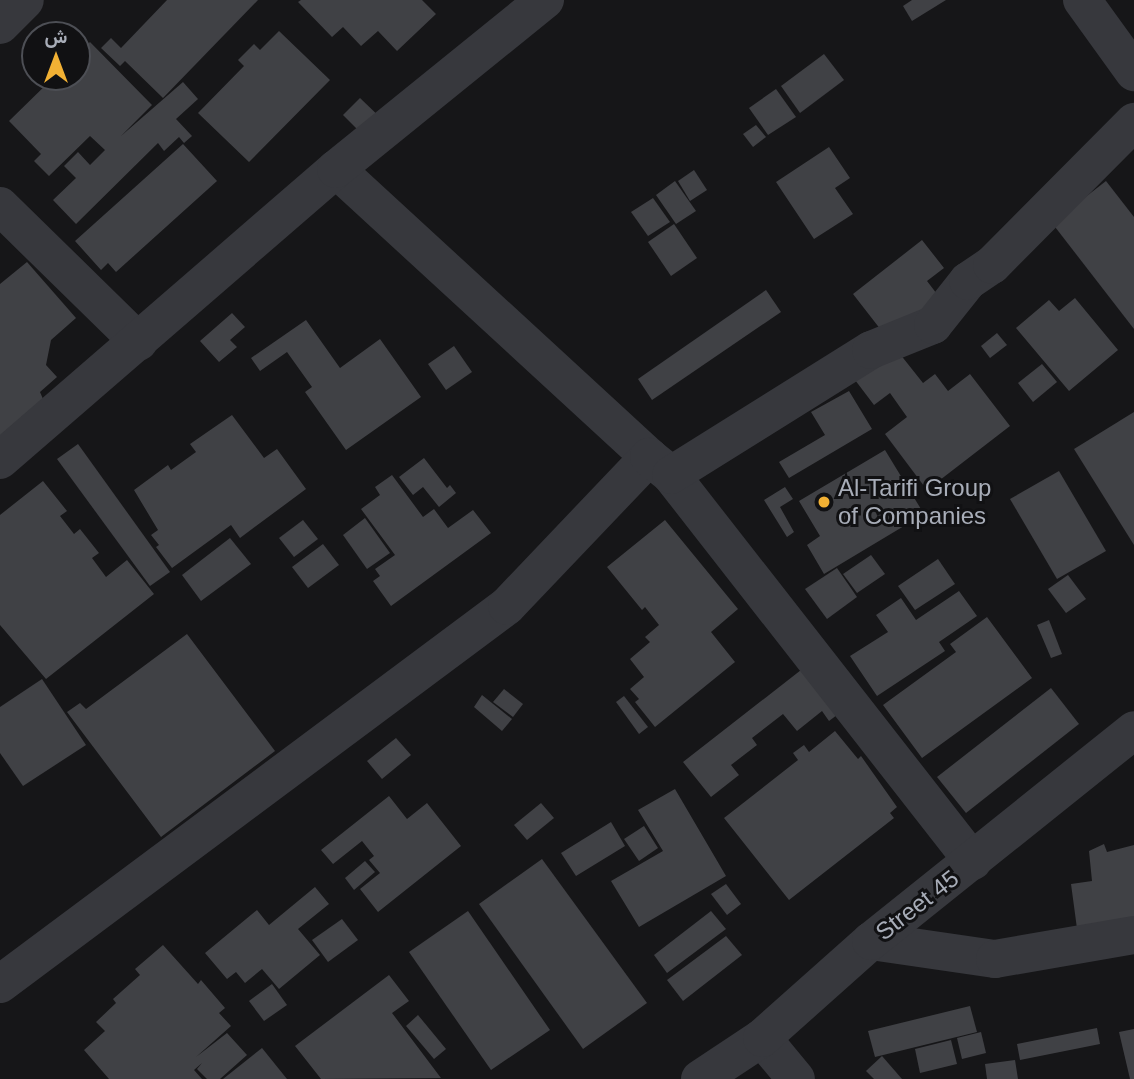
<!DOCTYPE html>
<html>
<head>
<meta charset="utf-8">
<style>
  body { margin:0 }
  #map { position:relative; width:1134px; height:1079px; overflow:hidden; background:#161618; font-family:Arial,Vazirmatn,sans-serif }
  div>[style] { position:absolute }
  .building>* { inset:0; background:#404145 }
  .minor>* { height:38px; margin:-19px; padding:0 19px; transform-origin:19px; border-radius:19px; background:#37383d }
  .dots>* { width:19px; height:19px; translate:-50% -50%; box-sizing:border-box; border:4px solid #111113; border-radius:50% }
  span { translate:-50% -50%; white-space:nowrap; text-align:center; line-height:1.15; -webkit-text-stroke:6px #111113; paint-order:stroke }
  .poi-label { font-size:24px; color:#a8adb8 }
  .left { translate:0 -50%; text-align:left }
  .street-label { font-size:24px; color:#a8adb8 }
  .north { position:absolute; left:21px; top:21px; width:70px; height:70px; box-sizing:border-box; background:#111113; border:2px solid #4d4f55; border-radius:50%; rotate:0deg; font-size:19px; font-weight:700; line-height:28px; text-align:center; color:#a8adb8 }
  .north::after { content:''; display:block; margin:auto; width:24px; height:32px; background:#f2b134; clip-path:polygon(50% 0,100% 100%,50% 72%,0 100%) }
</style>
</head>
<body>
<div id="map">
  <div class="building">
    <div style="clip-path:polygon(167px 0,258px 0,163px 98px,125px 61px,120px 66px,101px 48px,111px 38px,121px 48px)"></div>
    <div style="clip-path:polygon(301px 0,422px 0,436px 14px,397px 51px,378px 31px,361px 46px,343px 27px,332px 37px,298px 2px)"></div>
    <div style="clip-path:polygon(912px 0,946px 0,912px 21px,903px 6px)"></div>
    <div style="clip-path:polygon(279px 31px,330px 80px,249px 162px,198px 113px,244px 66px,238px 60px,254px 44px,260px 50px)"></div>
    <div style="clip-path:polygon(90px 42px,152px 105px,121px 136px,183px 82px,198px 99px,176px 119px,192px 136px,184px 143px,179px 137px,164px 151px,158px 143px,76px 224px,53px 200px,76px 178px,64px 166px,78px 152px,90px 165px,105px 150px,90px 136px,49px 176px,34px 161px,41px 154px,9px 121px,54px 77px,77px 77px,77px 54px)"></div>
    <div style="clip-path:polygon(824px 54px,844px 80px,800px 113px,781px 86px)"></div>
    <div style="clip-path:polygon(776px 89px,796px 117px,768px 135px,749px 108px)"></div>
    <div style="clip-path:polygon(360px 98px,385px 122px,368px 140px,343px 115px)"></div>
    <div style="clip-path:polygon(756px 125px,766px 137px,753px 147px,743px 134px)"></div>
    <div style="clip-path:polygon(183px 144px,217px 181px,116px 272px,108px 263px,101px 270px,75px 241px)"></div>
    <div style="clip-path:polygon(829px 147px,850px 178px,835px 188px,853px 214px,814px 239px,776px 182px)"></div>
    <div style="clip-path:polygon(694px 170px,707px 190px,690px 201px,678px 181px)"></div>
    <div style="clip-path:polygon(675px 181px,696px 211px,676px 224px,656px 195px)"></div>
    <div style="clip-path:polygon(1106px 181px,1134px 217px,1134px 329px,1052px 223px)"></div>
    <div style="clip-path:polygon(653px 198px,670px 222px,648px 236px,631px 212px)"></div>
    <div style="clip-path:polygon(674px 224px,697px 258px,671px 276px,648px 242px)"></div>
    <div style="clip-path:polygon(922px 240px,944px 268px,927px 281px,940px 298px,888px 339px,853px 294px)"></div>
    <div style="clip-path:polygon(27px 262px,76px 318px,51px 340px,46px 365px,57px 377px,40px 392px,43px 399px,0 436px,0 284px)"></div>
    <div style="clip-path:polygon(766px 290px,781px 312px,652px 400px,638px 379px)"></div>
    <div style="clip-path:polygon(1075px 298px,1118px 350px,1069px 391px,1016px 328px,1049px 300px,1059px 311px)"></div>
    <div style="clip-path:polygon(232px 313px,245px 327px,230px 340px,237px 347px,219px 362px,200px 341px)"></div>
    <div style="clip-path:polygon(306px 320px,340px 368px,380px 339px,421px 397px,346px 450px,305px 392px,312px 387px,287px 352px,260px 371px,251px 358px)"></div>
    <div style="clip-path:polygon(997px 333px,1007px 345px,990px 358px,981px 346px)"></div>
    <div style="clip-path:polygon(892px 344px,923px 383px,935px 374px,948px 391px,970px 374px,1010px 426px,927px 490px,885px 434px,907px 417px,890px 393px,874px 405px,852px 376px)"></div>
    <div style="clip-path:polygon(454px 346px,472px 372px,446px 390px,428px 364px)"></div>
    <div style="clip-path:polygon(1042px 364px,1057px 382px,1033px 402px,1018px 383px)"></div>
    <div style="clip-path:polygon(849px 391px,872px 429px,789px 478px,779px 462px,825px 435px,811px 412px)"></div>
    <div style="clip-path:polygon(1134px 412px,1134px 545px,1074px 449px)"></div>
    <div style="clip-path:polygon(232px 415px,264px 458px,277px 449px,306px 489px,240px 538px,231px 525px,172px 568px,156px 547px,159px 545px,151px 535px,158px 530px,134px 490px,168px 465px,171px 470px,196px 452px,190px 444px)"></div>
    <div style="clip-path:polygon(78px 444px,170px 572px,150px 586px,57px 459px)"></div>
    <div style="clip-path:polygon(885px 450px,924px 514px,824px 574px,807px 545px,820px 536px,799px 501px)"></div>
    <div style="clip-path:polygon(424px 458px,447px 488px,450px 485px,456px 493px,439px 507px,423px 487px,413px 495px,399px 477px)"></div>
    <div style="clip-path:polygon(1059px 471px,1106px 551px,1057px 579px,1010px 499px)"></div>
    <div style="clip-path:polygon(392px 475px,423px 517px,434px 509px,448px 528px,473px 510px,491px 533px,391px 606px,373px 581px,380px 576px,375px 569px,395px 555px,361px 509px,380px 495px,375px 487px)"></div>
    <div style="clip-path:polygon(43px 481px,67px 511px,60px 516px,74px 534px,80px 529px,99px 553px,92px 558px,106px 577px,127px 560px,154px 594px,46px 679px,0 625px,0 515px)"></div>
    <div style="clip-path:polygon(785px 487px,793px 499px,780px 507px,794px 532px,787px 537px,764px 500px)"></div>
    <div style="clip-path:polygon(365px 518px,390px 553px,367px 569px,343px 535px)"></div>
    <div style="clip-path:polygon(303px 520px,318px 539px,294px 557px,279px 538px)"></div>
    <div style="clip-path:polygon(665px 520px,738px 609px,711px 632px,735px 662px,655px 727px,635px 702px,639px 699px,630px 689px,644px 677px,630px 659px,650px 642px,645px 637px,659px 625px,645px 607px,642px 610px,607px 567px)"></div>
    <div style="clip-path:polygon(230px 538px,251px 564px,201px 601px,182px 575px)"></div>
    <div style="clip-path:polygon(323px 544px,339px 565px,308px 588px,292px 567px)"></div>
    <div style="clip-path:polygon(871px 555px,885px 574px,857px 593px,843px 574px)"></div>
    <div style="clip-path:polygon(938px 559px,955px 584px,915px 610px,898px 586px)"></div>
    <div style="clip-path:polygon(837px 568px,857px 597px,827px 619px,805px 589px)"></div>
    <div style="clip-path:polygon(1068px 575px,1086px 599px,1066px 613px,1048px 589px)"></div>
    <div style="clip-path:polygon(959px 591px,977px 616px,939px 642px,945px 651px,877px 696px,850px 656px,888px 632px,876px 615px,901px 598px,916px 620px)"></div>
    <div style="clip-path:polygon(987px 617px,1032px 678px,922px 758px,883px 705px,956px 652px,950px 644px)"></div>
    <div style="clip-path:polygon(1049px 620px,1062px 654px,1051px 658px,1037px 625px)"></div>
    <div style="clip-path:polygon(187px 634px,275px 751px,161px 837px,67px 712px,80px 703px,86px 709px)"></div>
    <div style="clip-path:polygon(801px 670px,837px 715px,829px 721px,822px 711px,797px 731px,783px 714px,752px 738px,757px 745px,731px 765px,739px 775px,711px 797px,683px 762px)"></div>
    <div style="clip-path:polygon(42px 679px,86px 745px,23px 786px,0 753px,0 707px)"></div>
    <div style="clip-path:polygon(1051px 688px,1079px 724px,966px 813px,937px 777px)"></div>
    <div style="clip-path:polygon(504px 689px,523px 704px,513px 717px,493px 702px)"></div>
    <div style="clip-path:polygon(482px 695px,512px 719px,502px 731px,474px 707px)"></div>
    <div style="clip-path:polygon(624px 696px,648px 727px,639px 734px,616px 702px)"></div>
    <div style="clip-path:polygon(835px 731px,858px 759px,861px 756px,897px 807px,890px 813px,894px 818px,789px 900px,724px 818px,798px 760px,793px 753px,804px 745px,809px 752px)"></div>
    <div style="clip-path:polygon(396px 738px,411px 755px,382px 779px,367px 761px)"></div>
    <div style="clip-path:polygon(675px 789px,726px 876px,639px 927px,611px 881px,663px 851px,638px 810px)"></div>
    <div style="clip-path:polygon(389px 796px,407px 819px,427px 803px,461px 846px,378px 912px,360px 889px,380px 873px,369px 860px,374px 856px,362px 841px,333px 864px,321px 850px)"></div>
    <div style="clip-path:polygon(541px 803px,554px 818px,527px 840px,514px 825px)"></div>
    <div style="clip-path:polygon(611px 822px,625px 846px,576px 876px,561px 853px)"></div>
    <div style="clip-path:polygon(644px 826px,658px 848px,639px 861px,624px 839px)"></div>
    <div style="clip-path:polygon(1104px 844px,1107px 852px,1134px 845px,1134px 923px,1078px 936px,1071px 884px,1092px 881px,1089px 851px)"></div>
    <div style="clip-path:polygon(542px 859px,647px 1003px,583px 1049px,479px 904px)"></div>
    <div style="clip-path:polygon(365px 861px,375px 872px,354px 890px,345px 878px)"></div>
    <div style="clip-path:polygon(726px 884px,741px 904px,727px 915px,711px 894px)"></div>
    <div style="clip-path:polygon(315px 887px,329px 904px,298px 929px,320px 955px,279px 989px,262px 969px,245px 983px,236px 972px,227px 979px,205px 953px,257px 910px,269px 925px)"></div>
    <div style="clip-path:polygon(468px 911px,550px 1030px,491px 1070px,409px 952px)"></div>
    <div style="clip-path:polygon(711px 911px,726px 929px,667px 973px,654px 955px)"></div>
    <div style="clip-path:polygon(342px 919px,358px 940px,328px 962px,312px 940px)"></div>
    <div style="clip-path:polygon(726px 936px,742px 955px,683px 1001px,667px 980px)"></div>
    <div style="clip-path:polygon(163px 945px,198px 984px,201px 980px,225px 1008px,219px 1013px,231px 1026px,196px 1057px,227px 1033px,247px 1055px,220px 1079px,207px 1079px,197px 1069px,202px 1063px,194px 1070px,202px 1079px,109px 1079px,84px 1050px,105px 1031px,96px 1022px,116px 1003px,113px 999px,140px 975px,135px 969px)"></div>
    <div style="clip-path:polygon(389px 975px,409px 1001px,392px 1013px,441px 1078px,321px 1079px,295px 1046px)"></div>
    <div style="clip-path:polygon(272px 984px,287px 1005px,264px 1021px,249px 1001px)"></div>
    <div style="clip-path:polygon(970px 1006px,977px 1032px,875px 1057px,868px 1031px)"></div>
    <div style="clip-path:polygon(418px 1015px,446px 1049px,434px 1059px,406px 1026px)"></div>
    <div style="clip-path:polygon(1097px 1028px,1100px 1044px,1020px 1060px,1017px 1044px)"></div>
    <div style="clip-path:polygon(1134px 1029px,1134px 1079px,1130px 1079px,1119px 1032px)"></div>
    <div style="clip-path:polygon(981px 1032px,986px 1053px,962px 1059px,957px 1038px)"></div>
    <div style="clip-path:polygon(951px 1040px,957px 1064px,920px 1073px,915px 1049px)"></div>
    <div style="clip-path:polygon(262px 1048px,287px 1079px,223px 1079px)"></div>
    <div style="clip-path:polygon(882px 1056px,902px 1079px,874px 1079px,866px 1071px)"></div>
    <div style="clip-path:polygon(1015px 1060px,1018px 1079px,987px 1079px,985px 1064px)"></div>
  </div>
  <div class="minor">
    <div style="left:1082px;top:0;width:89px;rotate:54.2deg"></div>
    <div style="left:0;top:25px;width:35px;rotate:-45deg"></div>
    <div style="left:336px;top:169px;width:425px;rotate:42.6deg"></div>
    <div style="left:0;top:206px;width:194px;rotate:44.4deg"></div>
    <div style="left:0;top:460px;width:444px;rotate:-40.9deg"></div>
    <div style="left:336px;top:169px;width:269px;rotate:-39deg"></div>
    <div style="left:671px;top:475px;width:490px;rotate:52deg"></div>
    <div style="left:871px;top:941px;width:125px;rotate:8.3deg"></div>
    <div style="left:995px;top:959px;width:141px;rotate:-9.8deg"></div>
    <div style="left:0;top:984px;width:632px;rotate:-36.71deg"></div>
    <div style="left:507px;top:606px;width:206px;rotate:-46.4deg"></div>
    <div style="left:649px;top:457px;width:28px;rotate:39deg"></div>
    <div style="left:671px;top:475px;width:236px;rotate:-32deg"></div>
    <div style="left:871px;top:350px;width:67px;rotate:-22deg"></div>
    <div style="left:933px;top:325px;width:56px;rotate:-51.5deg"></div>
    <div style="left:968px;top:281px;width:29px;rotate:-34deg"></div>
    <div style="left:992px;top:265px;width:202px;rotate:-45.2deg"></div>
    <div style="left:762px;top:1038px;width:53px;rotate:50.3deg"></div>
    <div style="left:700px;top:1079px;width:74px;rotate:-33.5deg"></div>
    <div style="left:762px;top:1038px;width:146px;rotate:-41.7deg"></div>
    <div style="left:871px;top:941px;width:337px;rotate:-38.7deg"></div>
  </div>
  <div class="dots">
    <div style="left:824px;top:502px;background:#f2b134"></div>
  </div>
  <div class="poi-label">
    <span class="left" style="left:838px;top:502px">Al-Tarifi Group<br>of Companies</span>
  </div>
  <div class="street-label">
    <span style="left:917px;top:905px;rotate:-38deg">Street 45</span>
  </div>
  <div class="north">ش</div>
</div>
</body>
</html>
